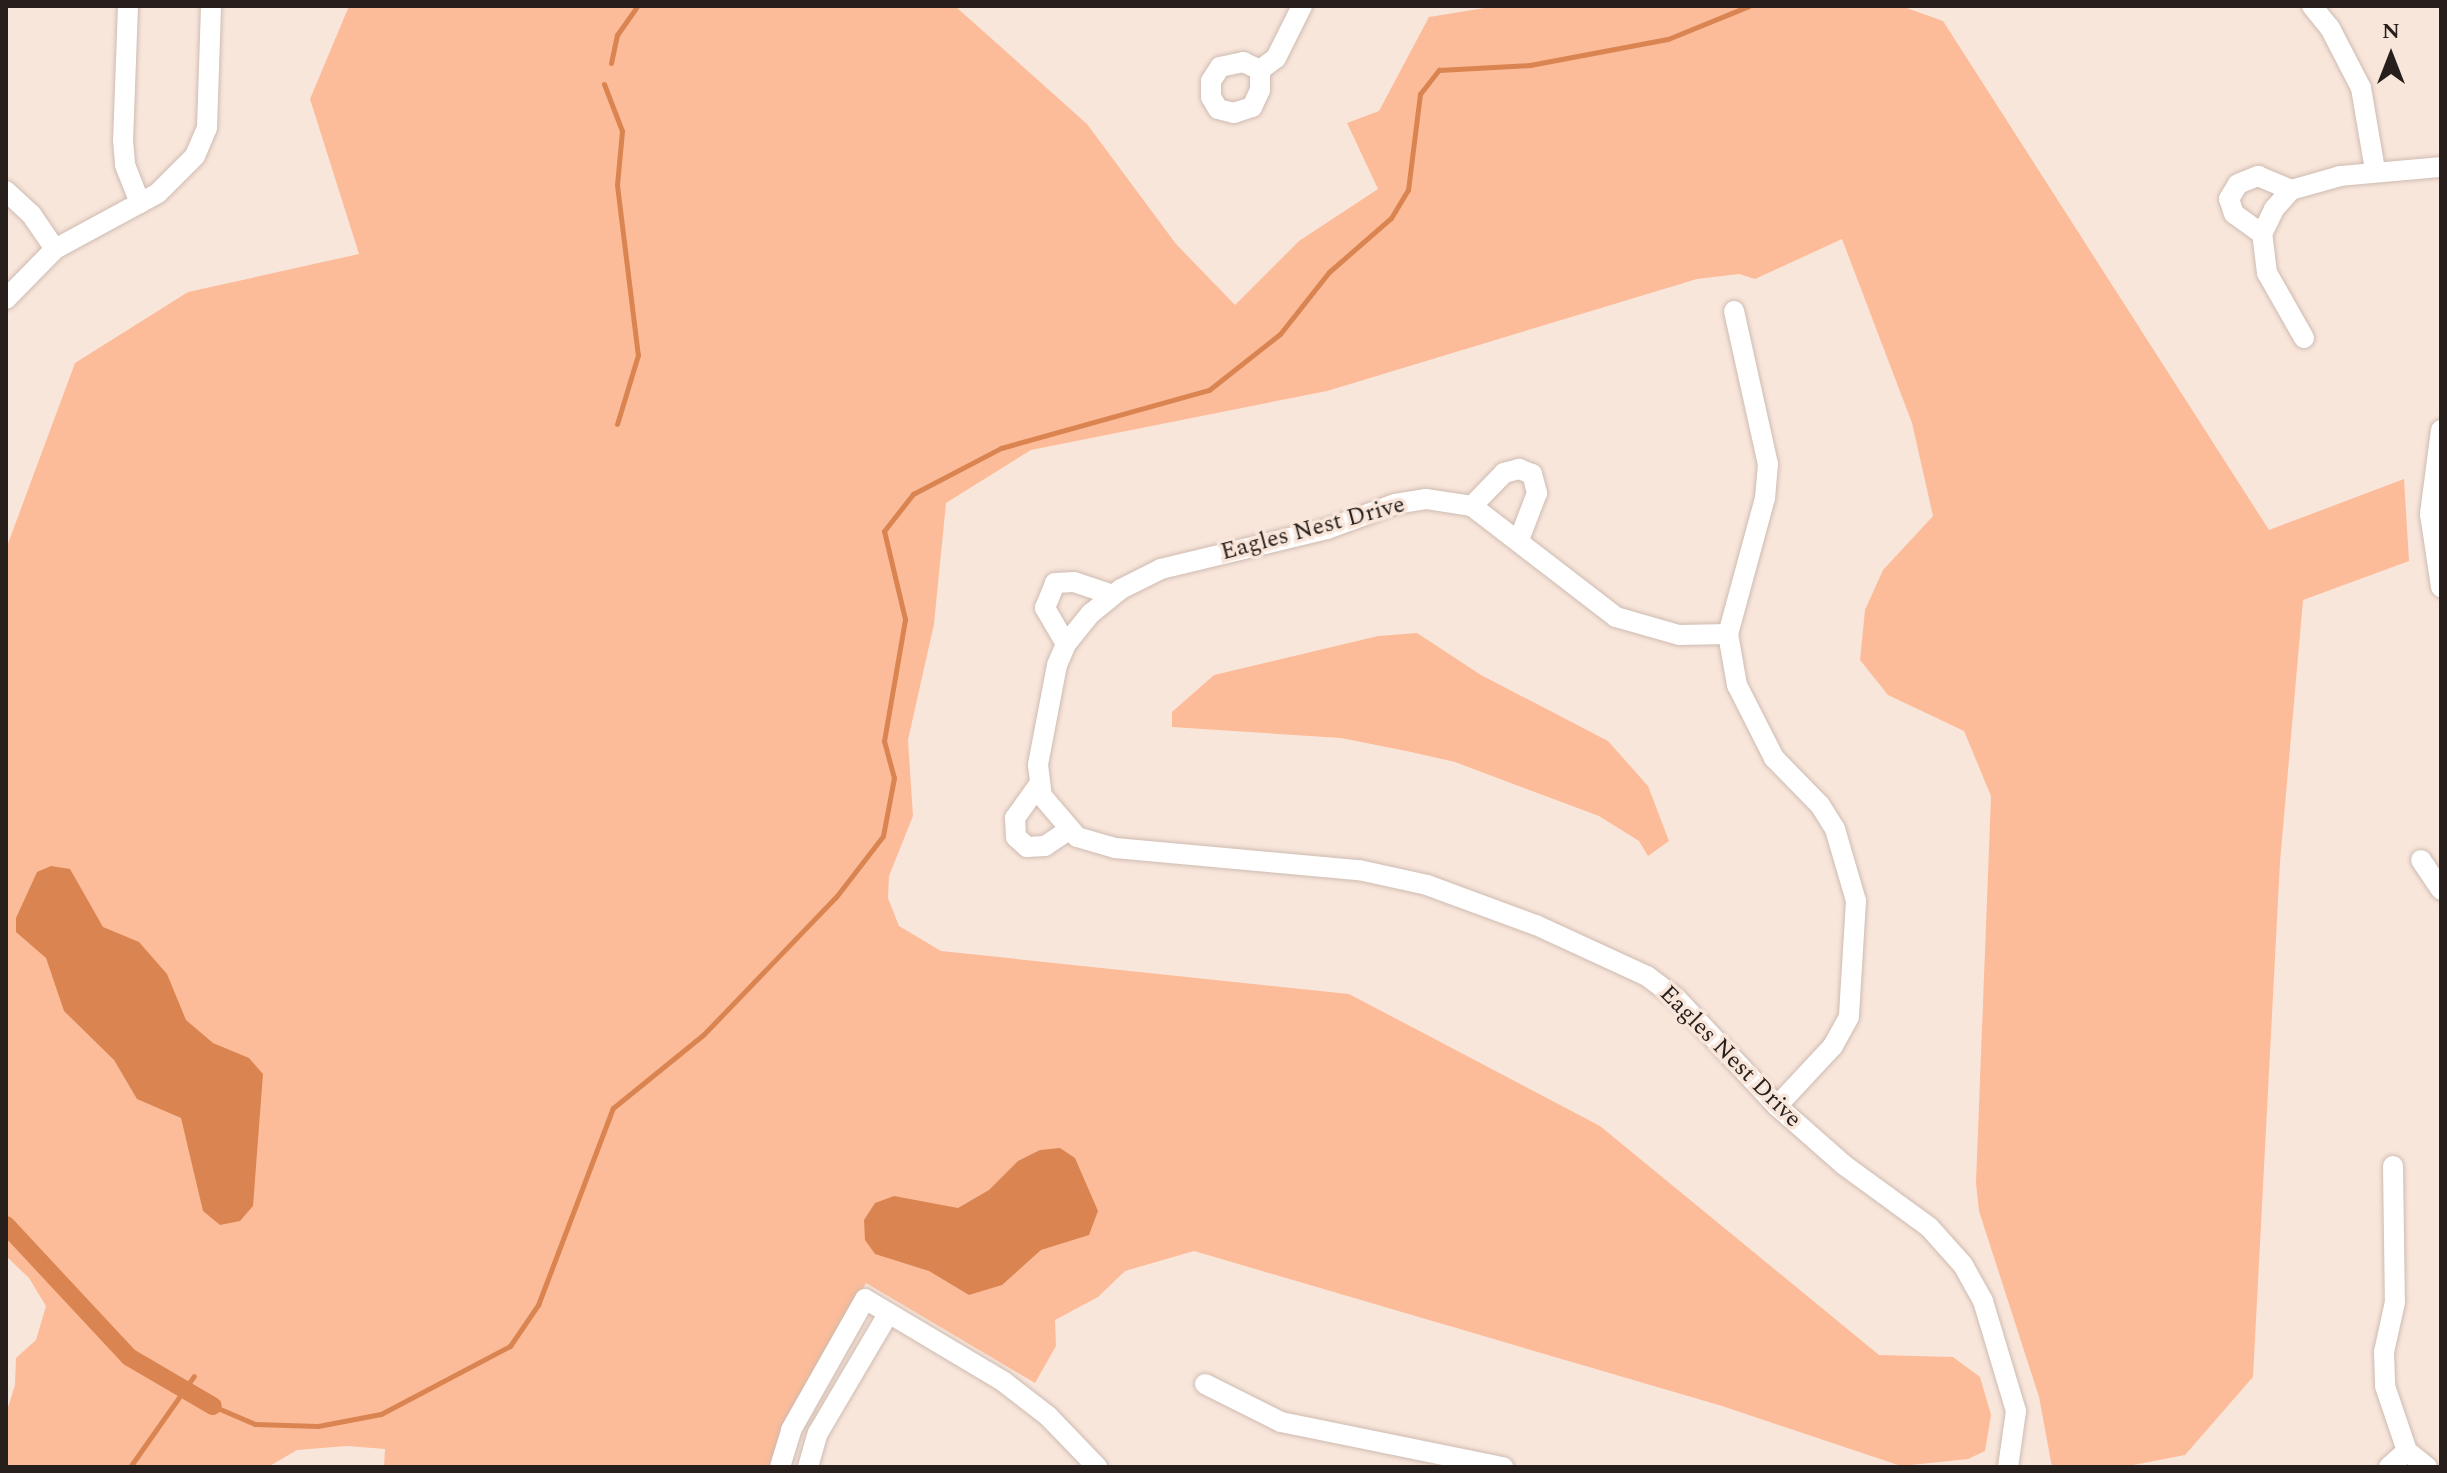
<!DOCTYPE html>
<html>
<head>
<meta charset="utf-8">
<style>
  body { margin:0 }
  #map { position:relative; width:2447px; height:1473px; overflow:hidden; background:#f9e6db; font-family:Spectral,serif }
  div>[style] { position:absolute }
  .green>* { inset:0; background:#fcbc99 }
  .water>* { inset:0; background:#da8551 }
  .stream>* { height:5px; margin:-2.5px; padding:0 2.5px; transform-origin:2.5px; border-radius:2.5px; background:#da8551 }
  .canal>* { height:18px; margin:-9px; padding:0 9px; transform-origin:9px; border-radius:9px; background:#da8551 }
  .roads { filter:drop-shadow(0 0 2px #cebbb1) drop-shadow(0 0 2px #cebbb1) }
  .street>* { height:20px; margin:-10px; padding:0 10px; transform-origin:10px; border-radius:10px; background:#fff }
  span { translate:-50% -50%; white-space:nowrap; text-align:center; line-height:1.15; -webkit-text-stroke:7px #f9e6db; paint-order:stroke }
  .street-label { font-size:24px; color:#261f1b }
  .frame { position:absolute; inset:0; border:8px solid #261f1b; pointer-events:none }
  .north { position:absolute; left:2351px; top:16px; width:80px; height:80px; -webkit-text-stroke:6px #f9e6db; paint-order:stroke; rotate:0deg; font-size:22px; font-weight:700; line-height:32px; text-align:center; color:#261f1b }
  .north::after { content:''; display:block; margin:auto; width:28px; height:36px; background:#261f1b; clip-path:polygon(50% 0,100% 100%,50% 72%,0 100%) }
</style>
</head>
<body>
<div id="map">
  <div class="green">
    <div style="clip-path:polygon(349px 6px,955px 6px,1087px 124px,1176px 244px,1235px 305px,1299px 241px,1378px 189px,1347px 123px,1379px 111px,1429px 17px,1497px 6px,1901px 6px,1943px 21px,2269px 530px,2404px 479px,2409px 561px,2303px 600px,2280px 862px,2253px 1377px,2185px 1455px,2123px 1467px,2052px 1467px,2039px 1397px,1979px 1211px,1976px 1183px,1991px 796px,1964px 731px,1888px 695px,1860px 660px,1865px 610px,1883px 570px,1933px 516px,1912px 423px,1842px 239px,1755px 279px,1739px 274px,1697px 279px,1327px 391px,1031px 450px,946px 503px,934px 624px,908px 740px,913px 816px,889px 876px,888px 898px,899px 926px,941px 951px,1349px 994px,1600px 1126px,1879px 1355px,1953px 1357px,1980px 1377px,1991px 1415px,1985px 1451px,1968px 1459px,1901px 1466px,1722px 1406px,1194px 1251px,1125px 1271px,1098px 1297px,1055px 1320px,1056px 1346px,1035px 1383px,866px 1283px,778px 1441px,772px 1467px,384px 1467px,385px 1449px,347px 1446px,297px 1450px,268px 1467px,6px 1467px,6px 1414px,15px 1385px,16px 1358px,36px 1340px,46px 1306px,29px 1278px,6px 1256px,6px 549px,75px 363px,188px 292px,359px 254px,310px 99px)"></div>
    <div style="clip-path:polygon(1417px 633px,1481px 675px,1608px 741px,1648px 786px,1669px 841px,1648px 856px,1639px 841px,1599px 816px,1455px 762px,1411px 752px,1341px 738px,1172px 727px,1172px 712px,1214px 675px,1378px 636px)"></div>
  </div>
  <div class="water">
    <div style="clip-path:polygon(51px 866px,70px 869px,103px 927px,139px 942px,167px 974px,186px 1020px,213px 1043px,249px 1058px,263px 1074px,253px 1206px,240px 1221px,220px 1225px,203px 1211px,181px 1118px,137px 1099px,114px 1060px,64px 1011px,46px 958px,16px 932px,16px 918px,37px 872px)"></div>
    <div style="clip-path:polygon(1060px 1148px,1075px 1158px,1098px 1211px,1089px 1235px,1041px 1250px,1002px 1285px,969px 1295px,929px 1271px,875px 1254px,865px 1240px,864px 1220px,875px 1203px,894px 1196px,958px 1208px,989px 1190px,1018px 1161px,1040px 1150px)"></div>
  </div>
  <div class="stream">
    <div style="left:611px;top:63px;width:29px;rotate:-78deg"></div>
    <div style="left:617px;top:35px;width:35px;rotate:-55deg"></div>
    <div style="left:604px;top:84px;width:50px;rotate:69deg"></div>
    <div style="left:622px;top:131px;width:54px;rotate:95.3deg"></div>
    <div style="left:617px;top:185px;width:171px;rotate:83deg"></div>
    <div style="left:638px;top:355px;width:72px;rotate:106.9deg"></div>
    <div style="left:213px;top:1406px;width:46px;rotate:23.2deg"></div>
    <div style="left:255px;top:1424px;width:63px;rotate:1.8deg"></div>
    <div style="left:318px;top:1426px;width:64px;rotate:-10.8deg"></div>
    <div style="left:381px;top:1414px;width:146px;rotate:-27.8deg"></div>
    <div style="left:510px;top:1346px;width:50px;rotate:-55.7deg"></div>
    <div style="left:538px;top:1305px;width:211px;rotate:-69.2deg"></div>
    <div style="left:613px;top:1108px;width:117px;rotate:-39.1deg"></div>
    <div style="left:704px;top:1034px;width:190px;rotate:-46.1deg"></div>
    <div style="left:836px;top:897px;width:77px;rotate:-52.4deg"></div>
    <div style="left:883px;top:836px;width:59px;rotate:-79.3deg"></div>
    <div style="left:894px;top:778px;width:38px;rotate:-105deg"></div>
    <div style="left:884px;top:741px;width:124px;rotate:-80.2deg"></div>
    <div style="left:905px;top:619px;width:90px;rotate:-103.4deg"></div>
    <div style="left:884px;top:531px;width:47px;rotate:-51.9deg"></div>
    <div style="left:913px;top:494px;width:99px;rotate:-27.6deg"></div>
    <div style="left:1001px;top:448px;width:216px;rotate:-15.6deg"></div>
    <div style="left:1209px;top:390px;width:90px;rotate:-38.3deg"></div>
    <div style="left:1280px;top:334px;width:79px;rotate:-51.7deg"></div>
    <div style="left:1329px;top:272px;width:82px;rotate:-41.1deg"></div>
    <div style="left:1391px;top:218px;width:33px;rotate:-59deg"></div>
    <div style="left:1408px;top:190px;width:97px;rotate:-82.9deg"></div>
    <div style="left:1420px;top:94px;width:31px;rotate:-52deg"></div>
    <div style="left:1439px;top:70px;width:91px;rotate:-3.1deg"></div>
    <div style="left:1530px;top:65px;width:140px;rotate:-10.7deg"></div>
    <div style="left:1668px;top:39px;width:87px;rotate:-22.2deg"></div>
    <div style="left:130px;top:1467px;width:111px;rotate:-54.9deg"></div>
  </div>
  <div class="canal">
    <div style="left:6px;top:1225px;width:180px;rotate:47deg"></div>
    <div style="left:129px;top:1357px;width:97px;rotate:30.3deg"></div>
  </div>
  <div class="roads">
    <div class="street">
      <div style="left:128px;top:6px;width:134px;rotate:92.1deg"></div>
      <div style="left:123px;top:140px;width:25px;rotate:85deg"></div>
      <div style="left:125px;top:165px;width:41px;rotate:68.5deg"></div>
      <div style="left:2312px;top:6px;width:28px;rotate:51deg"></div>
      <div style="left:2330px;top:28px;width:68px;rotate:62.7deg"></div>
      <div style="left:2361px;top:88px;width:83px;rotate:80.3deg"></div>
      <div style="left:1243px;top:62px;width:19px;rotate:25deg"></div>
      <div style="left:1260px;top:70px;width:20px;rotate:90deg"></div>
      <div style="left:1260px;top:90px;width:19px;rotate:115deg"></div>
      <div style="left:1252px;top:107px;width:19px;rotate:162deg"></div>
      <div style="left:1234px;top:113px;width:16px;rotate:-166deg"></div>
      <div style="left:1218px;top:109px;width:14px;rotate:-120deg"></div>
      <div style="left:1211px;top:97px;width:16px;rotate:-90deg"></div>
      <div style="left:1211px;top:81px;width:17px;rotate:-57deg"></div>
      <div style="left:1220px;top:67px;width:24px;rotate:-12deg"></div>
      <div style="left:1260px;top:70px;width:20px;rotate:-37deg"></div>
      <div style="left:1276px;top:58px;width:58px;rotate:-63.4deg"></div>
      <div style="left:6px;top:191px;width:34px;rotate:43deg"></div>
      <div style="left:31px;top:214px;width:42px;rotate:55.6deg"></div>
      <div style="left:2262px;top:234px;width:34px;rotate:-144deg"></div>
      <div style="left:2234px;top:214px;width:16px;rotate:-108deg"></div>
      <div style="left:2229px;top:199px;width:17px;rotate:-59deg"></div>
      <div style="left:2238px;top:184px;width:22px;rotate:-22deg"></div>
      <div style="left:2258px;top:176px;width:36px;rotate:23deg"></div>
      <div style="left:6px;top:299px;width:70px;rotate:-45.6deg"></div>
      <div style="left:55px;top:249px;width:117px;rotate:-28.5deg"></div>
      <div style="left:158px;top:193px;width:52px;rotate:-45deg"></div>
      <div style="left:195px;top:156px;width:30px;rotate:-67deg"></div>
      <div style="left:207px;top:128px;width:122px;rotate:-88.1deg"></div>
      <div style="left:1734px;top:311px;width:157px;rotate:77.5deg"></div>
      <div style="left:1768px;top:464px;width:34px;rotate:95deg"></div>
      <div style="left:1765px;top:498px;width:141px;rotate:105.2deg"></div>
      <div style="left:1728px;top:634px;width:52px;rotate:80deg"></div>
      <div style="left:1737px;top:685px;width:82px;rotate:63.1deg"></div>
      <div style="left:1774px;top:758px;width:66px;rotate:45.6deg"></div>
      <div style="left:1820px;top:805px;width:28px;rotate:58deg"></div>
      <div style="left:1835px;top:829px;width:75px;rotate:73.7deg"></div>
      <div style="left:1856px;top:901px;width:116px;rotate:93.5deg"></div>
      <div style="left:1849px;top:1017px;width:33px;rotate:119deg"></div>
      <div style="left:1833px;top:1046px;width:82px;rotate:133deg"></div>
      <div style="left:2304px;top:338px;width:75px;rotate:-119.6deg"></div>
      <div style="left:2267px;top:273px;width:39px;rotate:-97deg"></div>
      <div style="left:2262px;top:234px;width:28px;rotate:-64deg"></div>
      <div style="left:2274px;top:209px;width:25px;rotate:-48deg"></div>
      <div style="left:2291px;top:190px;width:51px;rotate:-15.9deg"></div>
      <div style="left:2340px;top:176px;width:101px;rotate:-5.1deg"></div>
      <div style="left:2441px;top:430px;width:85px;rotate:97.5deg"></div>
      <div style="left:2430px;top:514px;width:74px;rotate:81.4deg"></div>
      <div style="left:1472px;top:506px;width:46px;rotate:-45.9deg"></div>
      <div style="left:1504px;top:473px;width:16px;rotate:-15deg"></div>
      <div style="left:1519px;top:469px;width:14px;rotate:21deg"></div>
      <div style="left:1532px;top:474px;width:20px;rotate:75deg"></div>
      <div style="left:1537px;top:493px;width:50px;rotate:111deg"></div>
      <div style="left:1728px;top:634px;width:49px;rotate:178.8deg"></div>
      <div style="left:1679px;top:635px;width:66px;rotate:-164.1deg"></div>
      <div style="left:1616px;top:617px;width:182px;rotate:-142.4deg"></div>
      <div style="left:1472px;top:506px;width:47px;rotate:-171.3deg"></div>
      <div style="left:1426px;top:499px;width:31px;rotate:171deg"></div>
      <div style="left:1395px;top:504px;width:72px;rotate:159.8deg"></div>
      <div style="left:1327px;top:529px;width:171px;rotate:166.5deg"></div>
      <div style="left:1161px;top:569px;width:45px;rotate:153.4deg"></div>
      <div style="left:1121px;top:589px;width:38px;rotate:141deg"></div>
      <div style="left:1091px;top:613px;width:40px;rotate:129deg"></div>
      <div style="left:1066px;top:644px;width:23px;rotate:113deg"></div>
      <div style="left:1057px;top:665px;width:102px;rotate:100.8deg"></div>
      <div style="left:1038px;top:765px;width:31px;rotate:83deg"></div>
      <div style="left:1042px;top:796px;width:54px;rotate:49.5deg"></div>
      <div style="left:1077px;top:837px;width:40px;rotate:16deg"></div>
      <div style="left:1115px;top:848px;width:245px;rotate:5.2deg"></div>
      <div style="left:1359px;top:870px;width:70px;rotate:12.4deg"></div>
      <div style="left:1427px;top:885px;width:116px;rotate:20.2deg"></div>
      <div style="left:1536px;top:925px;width:122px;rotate:24.7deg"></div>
      <div style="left:1647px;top:976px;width:36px;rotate:37deg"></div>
      <div style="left:1676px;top:998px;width:148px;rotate:46.9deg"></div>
      <div style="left:1777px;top:1106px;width:89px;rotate:41.4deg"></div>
      <div style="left:1844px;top:1165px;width:105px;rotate:36.1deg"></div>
      <div style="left:1929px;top:1227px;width:51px;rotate:48.2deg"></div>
      <div style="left:1963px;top:1265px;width:41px;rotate:60.9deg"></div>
      <div style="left:1983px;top:1301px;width:115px;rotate:73.3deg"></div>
      <div style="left:2016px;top:1411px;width:57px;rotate:98.1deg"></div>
      <div style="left:1066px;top:644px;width:42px;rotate:-120.3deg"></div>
      <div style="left:1045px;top:608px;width:27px;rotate:-68deg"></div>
      <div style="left:1055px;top:583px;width:19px;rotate:-3deg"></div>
      <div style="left:1074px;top:582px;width:41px;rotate:18.4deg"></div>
      <div style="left:1040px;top:783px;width:43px;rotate:125.5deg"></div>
      <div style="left:1015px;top:818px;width:19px;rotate:87deg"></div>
      <div style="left:1016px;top:837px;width:15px;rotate:42deg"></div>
      <div style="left:1027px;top:847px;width:18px;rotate:-3deg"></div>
      <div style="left:1045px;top:846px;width:29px;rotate:-34deg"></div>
      <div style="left:2421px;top:860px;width:36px;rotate:56deg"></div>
      <div style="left:2393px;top:1166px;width:136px;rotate:89.2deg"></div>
      <div style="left:2395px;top:1302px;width:51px;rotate:102.4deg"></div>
      <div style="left:2384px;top:1352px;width:34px;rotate:88deg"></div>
      <div style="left:2385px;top:1386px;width:69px;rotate:71.3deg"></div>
      <div style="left:2407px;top:1451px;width:26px;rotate:39deg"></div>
      <div style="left:1205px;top:1384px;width:85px;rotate:26.6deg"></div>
      <div style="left:1281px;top:1422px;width:227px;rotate:11.5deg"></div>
      <div style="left:780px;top:1467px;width:39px;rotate:-73deg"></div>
      <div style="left:791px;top:1430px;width:150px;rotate:-60.5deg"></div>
      <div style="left:865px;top:1299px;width:162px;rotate:30.8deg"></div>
      <div style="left:1004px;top:1382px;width:56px;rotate:37.7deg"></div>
      <div style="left:1048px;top:1416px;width:71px;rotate:46.1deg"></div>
      <div style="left:808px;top:1467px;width:35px;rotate:-74deg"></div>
      <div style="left:818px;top:1433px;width:138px;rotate:-59.5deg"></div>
      <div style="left:2389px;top:1467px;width:24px;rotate:-42deg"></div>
    </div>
  </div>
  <div class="street-label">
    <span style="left:1313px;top:529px;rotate:-15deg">Eagles Nest Drive</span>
    <span style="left:1730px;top:1057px;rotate:45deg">Eagles Nest Drive</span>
  </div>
  <div class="frame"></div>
  <div class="north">N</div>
</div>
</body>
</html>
